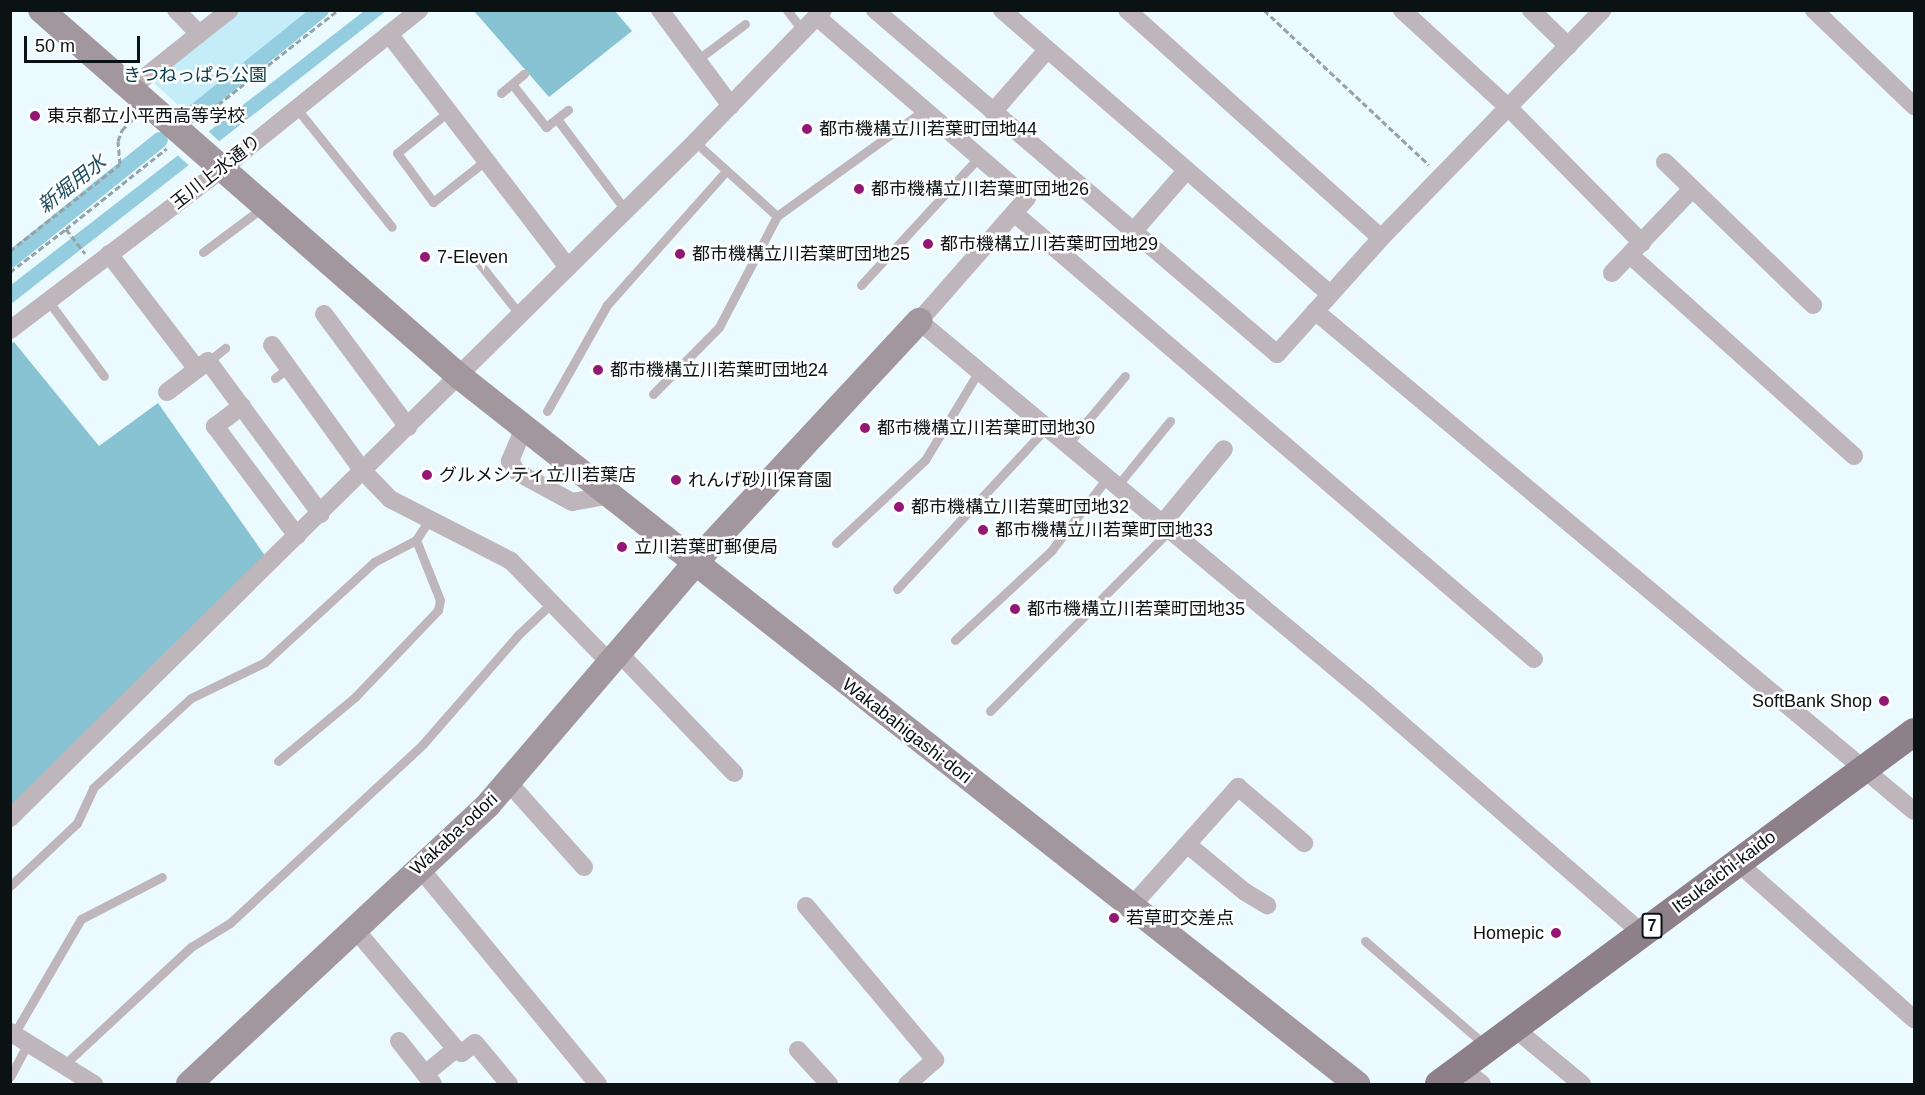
<!DOCTYPE html>
<html>
<head>
<meta charset="utf-8">
<style>
  body { margin:0 }
  #map { position:relative; width:1925px; height:1095px; overflow:hidden; background:#eafaff; font-family:Arial,"Noto Sans JP",sans-serif }
  div>[style] { position:absolute }
  .green>* { inset:0; background:#c4edf9 }
  .forest>* { inset:0; background:#88c3d4 }
  .water>* { inset:0; background:#93cddf }
  .pier>* { inset:0; background:#eafaff }
  .canal>* { height:16px; margin:-8px; padding:0 8px; transform-origin:8px; border-radius:8px; background:#93cddf }
  .path>* { height:3px; margin-top:-1.5px; transform-origin:0; background:repeating-linear-gradient(90deg,#96a3a7 0 6px,transparent 0 9px) }
  .lane>* { height:9px; margin:-4.5px; padding:0 4.5px; transform-origin:4.5px; border-radius:4.5px; background:#beb6ba }
  .street>* { height:18px; margin:-9px; padding:0 9px; transform-origin:9px; border-radius:9px; background:#beb6ba }
  .secondary>* { height:26px; margin:-13px; padding:0 13px; transform-origin:13px; border-radius:13px; background:#a2979d }
  .primary>* { height:28px; margin:-14px; padding:0 14px; transform-origin:14px; border-radius:14px; background:#8d8088 }
  .dots>* { width:16px; height:16px; translate:-50% -50%; box-sizing:border-box; border:3px solid #fff; border-radius:50% }
  span { translate:-50% -50%; white-space:nowrap; text-align:center; line-height:1.15; -webkit-text-stroke:5px #fff; paint-order:stroke }
  .shield-label span { padding:2px 4px; background:#fff; border:2px solid; border-radius:4px; -webkit-text-stroke-width:0 }
  .shield-label { font-size:16px; color:#0b1214; font-weight:700 }
  .park-label { font-size:18px; color:#0a404d }
  .poi-label { font-size:18px; color:#0b1214 }
  .left { translate:0 -50%; text-align:left }
  .right { translate:-100% -50%; text-align:right }
  .street-label { font-size:18px; color:#0b1214 }
  .water-label { font-size:20px; color:#1e4f5d; font-style:italic }
  .frame { position:absolute; inset:0; border:12px solid #0b1214; pointer-events:none }
  .scale { position:absolute; left:24px; top:36px; width:116px; height:27px; box-sizing:border-box; border:3px solid #0b1214; border-top:0; padding-left:8px; font-size:18px; line-height:21px; white-space:nowrap; color:#0b1214; -webkit-text-stroke:4px #fff; paint-order:stroke }
</style>
</head>
<body>
<div id="map">
  <div class="green">
    <div style="clip-path:polygon(237px 11px,313px 11px,187px 113px,155px 84px,153px 76px)"></div>
  </div>
  <div class="forest">
    <div style="clip-path:polygon(474px 11px,615px 11px,632px 31px,549px 97px)"></div>
    <div style="clip-path:polygon(14px 342px,99px 446px,158px 403px,268px 560px,11px 813px,10px 344px)"></div>
  </div>
  <div class="water">
    <div style="clip-path:polygon(364px 11px,386px 11px,11px 304px,11px 285px)"></div>
  </div>
  <div class="pier">
    <div style="clip-path:polygon(206px 129px,222px 144px,192px 168px,175px 153px)"></div>
  </div>
  <div class="canal">
    <div style="left:191px;top:115px;width:167px;rotate:-38.9deg"></div>
    <div style="left:10px;top:260px;width:192px;rotate:-38.7deg"></div>
  </div>
  <div class="path">
    <div style="left:1264px;top:10px;width:226px;rotate:43.2deg"></div>
    <div style="left:197px;top:121px;width:179px;rotate:-38.2deg"></div>
    <div style="left:66px;top:229px;width:129px;rotate:-38.7deg"></div>
    <div style="left:10px;top:251px;width:140px;rotate:-38.3deg"></div>
    <div style="left:120px;top:164px;width:23px;rotate:-95deg"></div>
    <div style="left:118px;top:141px;width:12px;rotate:-70deg"></div>
    <div style="left:122px;top:130px;width:18px;rotate:-45deg"></div>
    <div style="left:10px;top:272px;width:71px;rotate:-37.5deg"></div>
    <div style="left:66px;top:229px;width:31px;rotate:52deg"></div>
  </div>
  <div class="lane">
    <div style="left:787px;top:10px;width:26px;rotate:53deg"></div>
    <div style="left:697px;top:60px;width:60px;rotate:-36.9deg"></div>
    <div style="left:512px;top:84px;width:55px;rotate:51.7deg"></div>
    <div style="left:546px;top:127px;width:28px;rotate:-38deg"></div>
    <div style="left:501px;top:93px;width:30px;rotate:-40deg"></div>
    <div style="left:297px;top:109px;width:151px;rotate:51.2deg"></div>
    <div style="left:448px;top:112px;width:65px;rotate:141.2deg"></div>
    <div style="left:397px;top:153px;width:61px;rotate:53.7deg"></div>
    <div style="left:433px;top:202px;width:66px;rotate:-38.3deg"></div>
    <div style="left:557px;top:119px;width:115px;rotate:53.1deg"></div>
    <div style="left:695px;top:142px;width:110px;rotate:42.1deg"></div>
    <div style="left:203px;top:252px;width:74px;rotate:-36.7deg"></div>
    <div style="left:479px;top:263px;width:66px;rotate:51.7deg"></div>
    <div style="left:861px;top:285px;width:177px;rotate:-47.3deg"></div>
    <div style="left:49px;top:302px;width:92px;rotate:53.4deg"></div>
    <div style="left:209px;top:361px;width:21px;rotate:-39deg"></div>
    <div style="left:275px;top:378px;width:16px;rotate:-38deg"></div>
    <div style="left:653px;top:394px;width:94px;rotate:-45.4deg"></div>
    <div style="left:719px;top:327px;width:125px;rotate:-62.4deg"></div>
    <div style="left:777px;top:216px;width:183px;rotate:-35.7deg"></div>
    <div style="left:547px;top:411px;width:122px;rotate:-60.5deg"></div>
    <div style="left:607px;top:305px;width:179px;rotate:-48.4deg"></div>
    <div style="left:1067px;top:445px;width:90px;rotate:-50deg"></div>
    <div style="left:1117px;top:486px;width:84px;rotate:-50.8deg"></div>
    <div style="left:836px;top:543px;width:122px;rotate:-43deg"></div>
    <div style="left:925px;top:460px;width:104px;rotate:-58.8deg"></div>
    <div style="left:897px;top:589px;width:219px;rotate:-47.2deg"></div>
    <div style="left:955px;top:640px;width:131px;rotate:-42.8deg"></div>
    <div style="left:1051px;top:551px;width:92px;rotate:-52.5deg"></div>
    <div style="left:990px;top:711px;width:255px;rotate:-45.2deg"></div>
    <div style="left:278px;top:761px;width:100px;rotate:-39.7deg"></div>
    <div style="left:355px;top:697px;width:120px;rotate:-46.3deg"></div>
    <div style="left:438px;top:610px;width:10px;rotate:-79deg"></div>
    <div style="left:440px;top:600px;width:65px;rotate:-111.8deg"></div>
    <div style="left:10px;top:886px;width:92px;rotate:-43.2deg"></div>
    <div style="left:77px;top:823px;width:38px;rotate:-65deg"></div>
    <div style="left:93px;top:788px;width:133px;rotate:-42.6deg"></div>
    <div style="left:191px;top:698px;width:82px;rotate:-25.9deg"></div>
    <div style="left:265px;top:662px;width:148px;rotate:-42.5deg"></div>
    <div style="left:374px;top:562px;width:47px;rotate:-27.6deg"></div>
    <div style="left:416px;top:540px;width:24px;rotate:-57deg"></div>
    <div style="left:1365px;top:941px;width:159px;rotate:40.9deg"></div>
    <div style="left:14px;top:1034px;width:133px;rotate:-59.8deg"></div>
    <div style="left:81px;top:919px;width:91px;rotate:-27.4deg"></div>
    <div style="left:66px;top:1063px;width:171px;rotate:-42.9deg"></div>
    <div style="left:191px;top:947px;width:46px;rotate:-31.6deg"></div>
    <div style="left:230px;top:923px;width:263px;rotate:-42.8deg"></div>
    <div style="left:423px;top:744px;width:145px;rotate:-48.9deg"></div>
    <div style="left:518px;top:635px;width:48px;rotate:-43.3deg"></div>
    <div style="left:10px;top:1077px;width:38px;rotate:-62deg"></div>
  </div>
  <div class="street">
    <div style="left:176px;top:10px;width:33px;rotate:46deg"></div>
    <div style="left:199px;top:34px;width:39px;rotate:-38deg"></div>
    <div style="left:660px;top:10px;width:119px;rotate:53.5deg"></div>
    <div style="left:875px;top:10px;width:529px;rotate:40.55deg"></div>
    <div style="left:1277px;top:354px;width:156px;rotate:-48.1deg"></div>
    <div style="left:1381px;top:238px;width:318px;rotate:-45.8deg"></div>
    <div style="left:1002px;top:10px;width:434px;rotate:40.9deg"></div>
    <div style="left:1127px;top:10px;width:341px;rotate:41.9deg"></div>
    <div style="left:1402px;top:10px;width:144px;rotate:42.5deg"></div>
    <div style="left:1508px;top:107px;width:191px;rotate:45.4deg"></div>
    <div style="left:1531px;top:10px;width:52px;rotate:44.2deg"></div>
    <div style="left:1814px;top:10px;width:139px;rotate:43.8deg"></div>
    <div style="left:817px;top:17px;width:277px;rotate:40.8deg"></div>
    <div style="left:1027px;top:198px;width:164px;rotate:131.3deg"></div>
    <div style="left:919px;top:321px;width:584px;rotate:39.79deg"></div>
    <div style="left:1368px;top:695px;width:363px;rotate:41deg"></div>
    <div style="left:389px;top:34px;width:294px;rotate:52.5deg"></div>
    <div style="left:130px;top:89px;width:88px;rotate:-38.6deg"></div>
    <div style="left:993px;top:112px;width:82px;rotate:-48.9deg"></div>
    <div style="left:1665px;top:162px;width:206px;rotate:44deg"></div>
    <div style="left:1014px;top:213px;width:685px;rotate:40.62deg"></div>
    <div style="left:1132px;top:233px;width:82px;rotate:-48.9deg"></div>
    <div style="left:109px;top:254px;width:145px;rotate:52.6deg"></div>
    <div style="left:1630px;top:255px;width:301px;rotate:41.9deg"></div>
    <div style="left:1612px;top:273px;width:115px;rotate:-46.4deg"></div>
    <div style="left:1315px;top:311px;width:780px;rotate:39.85deg"></div>
    <div style="left:324px;top:314px;width:141px;rotate:53.4deg"></div>
    <div style="left:10px;top:330px;width:250px;rotate:-37.2deg"></div>
    <div style="left:209px;top:179px;width:270px;rotate:-38.8deg"></div>
    <div style="left:272px;top:345px;width:155px;rotate:54.2deg"></div>
    <div style="left:363px;top:471px;width:39px;rotate:46deg"></div>
    <div style="left:390px;top:499px;width:136px;rotate:27.1deg"></div>
    <div style="left:511px;top:561px;width:144px;rotate:45.8deg"></div>
    <div style="left:167px;top:392px;width:51px;rotate:-37.1deg"></div>
    <div style="left:208px;top:361px;width:190px;rotate:53.6deg"></div>
    <div style="left:242px;top:406px;width:34px;rotate:143deg"></div>
    <div style="left:215px;top:426px;width:137px;rotate:53.3deg"></div>
    <div style="left:524px;top:428px;width:36px;rotate:113deg"></div>
    <div style="left:510px;top:461px;width:13px;rotate:58deg"></div>
    <div style="left:517px;top:472px;width:63px;rotate:28.6deg"></div>
    <div style="left:572px;top:502px;width:39px;rotate:-10deg"></div>
    <div style="left:1162px;top:524px;width:97px;rotate:-50.4deg"></div>
    <div style="left:620px;top:654px;width:165px;rotate:46.2deg"></div>
    <div style="left:508px;top:782px;width:114px;rotate:48.2deg"></div>
    <div style="left:10px;top:818px;width:962px;rotate:-44.62deg"></div>
    <div style="left:695px;top:142px;width:184px;rotate:-45.9deg"></div>
    <div style="left:1188px;top:845px;width:74px;rotate:39.5deg"></div>
    <div style="left:1245px;top:892px;width:26px;rotate:31deg"></div>
    <div style="left:1737px;top:862px;width:237px;rotate:41.6deg"></div>
    <div style="left:419px;top:867px;width:281px;rotate:50.5deg"></div>
    <div style="left:806px;top:906px;width:201px;rotate:50deg"></div>
    <div style="left:935px;top:1060px;width:37px;rotate:139deg"></div>
    <div style="left:1129px;top:909px;width:164px;rotate:-48.2deg"></div>
    <div style="left:1238px;top:787px;width:87px;rotate:40.3deg"></div>
    <div style="left:354px;top:928px;width:158px;rotate:49.9deg"></div>
    <div style="left:456px;top:1049px;width:7px;rotate:34deg"></div>
    <div style="left:462px;top:1053px;width:16px;rotate:-38deg"></div>
    <div style="left:475px;top:1043px;width:53px;rotate:50.3deg"></div>
    <div style="left:1514px;top:1028px;width:88px;rotate:39.5deg"></div>
    <div style="left:10px;top:1032px;width:99px;rotate:31.8deg"></div>
    <div style="left:399px;top:1041px;width:55px;rotate:51.7deg"></div>
    <div style="left:798px;top:1050px;width:46px;rotate:47.6deg"></div>
    <div style="left:1461px;top:1068px;width:26px;rotate:37deg"></div>
    <div style="left:425px;top:1074px;width:40px;rotate:-39deg"></div>
  </div>
  <div class="secondary">
    <div style="left:41px;top:10px;width:556px;rotate:41.21deg"></div>
    <div style="left:459px;top:376px;width:1144px;rotate:38.25deg"></div>
    <div style="left:189px;top:1084px;width:409px;rotate:-43deg"></div>
    <div style="left:488px;top:805px;width:340px;rotate:-49.4deg"></div>
    <div style="left:709px;top:547px;width:309px;rotate:-47.1deg"></div>
  </div>
  <div class="primary">
    <div style="left:1439px;top:1084px;width:591px;rotate:-36.54deg"></div>
  </div>
  <div class="dots">
    <div style="left:35px;top:116px;background:#931874"></div>
    <div style="left:807px;top:129px;background:#931874"></div>
    <div style="left:859px;top:189px;background:#931874"></div>
    <div style="left:928px;top:244px;background:#931874"></div>
    <div style="left:680px;top:254px;background:#931874"></div>
    <div style="left:425px;top:257px;background:#931874"></div>
    <div style="left:598px;top:370px;background:#931874"></div>
    <div style="left:865px;top:428px;background:#931874"></div>
    <div style="left:427px;top:475px;background:#931874"></div>
    <div style="left:676px;top:480px;background:#931874"></div>
    <div style="left:899px;top:507px;background:#931874"></div>
    <div style="left:983px;top:530px;background:#931874"></div>
    <div style="left:622px;top:547px;background:#931874"></div>
    <div style="left:1015px;top:609px;background:#931874"></div>
    <div style="left:1884px;top:701px;background:#931874"></div>
    <div style="left:1114px;top:918px;background:#931874"></div>
    <div style="left:1556px;top:933px;background:#931874"></div>
  </div>
  <div class="shield-label">
    <span style="left:1652px;top:926px">7</span>
  </div>
  <div class="park-label">
    <span style="left:195px;top:75px">きつねっぱら公園</span>
  </div>
  <div class="poi-label">
    <span class="left" style="left:47px;top:116px">東京都立小平西高等学校</span>
    <span class="left" style="left:819px;top:129px">都市機構立川若葉町団地44</span>
    <span class="left" style="left:871px;top:189px">都市機構立川若葉町団地26</span>
    <span class="left" style="left:940px;top:244px">都市機構立川若葉町団地29</span>
    <span class="left" style="left:692px;top:254px">都市機構立川若葉町団地25</span>
    <span class="left" style="left:437px;top:257px">7-Eleven</span>
    <span class="left" style="left:610px;top:370px">都市機構立川若葉町団地24</span>
    <span class="left" style="left:877px;top:428px">都市機構立川若葉町団地30</span>
    <span class="left" style="left:439px;top:475px">グルメシティ立川若葉店</span>
    <span class="left" style="left:688px;top:480px">れんげ砂川保育園</span>
    <span class="left" style="left:911px;top:507px">都市機構立川若葉町団地32</span>
    <span class="left" style="left:995px;top:530px">都市機構立川若葉町団地33</span>
    <span class="left" style="left:634px;top:547px">立川若葉町郵便局</span>
    <span class="left" style="left:1027px;top:609px">都市機構立川若葉町団地35</span>
    <span class="right" style="left:1872px;top:701px">SoftBank Shop</span>
    <span class="left" style="left:1126px;top:918px">若草町交差点</span>
    <span class="right" style="left:1544px;top:933px">Homepic</span>
  </div>
  <div class="street-label">
    <span style="left:216px;top:172px;rotate:-38deg">玉川上水通り</span>
    <span style="left:907px;top:731px;rotate:38deg">Wakabahigashi-dori</span>
    <span style="left:454px;top:834px;rotate:-43deg">Wakaba-odori</span>
    <span style="left:1724px;top:872px;rotate:-37deg">Itsukaichi-kaido</span>
  </div>
  <div class="water-label">
    <span style="left:72px;top:184px;rotate:-38deg">新堀用水</span>
  </div>
  <div class="frame"></div>
  <div class="scale">50 m</div>
</div>
</body>
</html>
